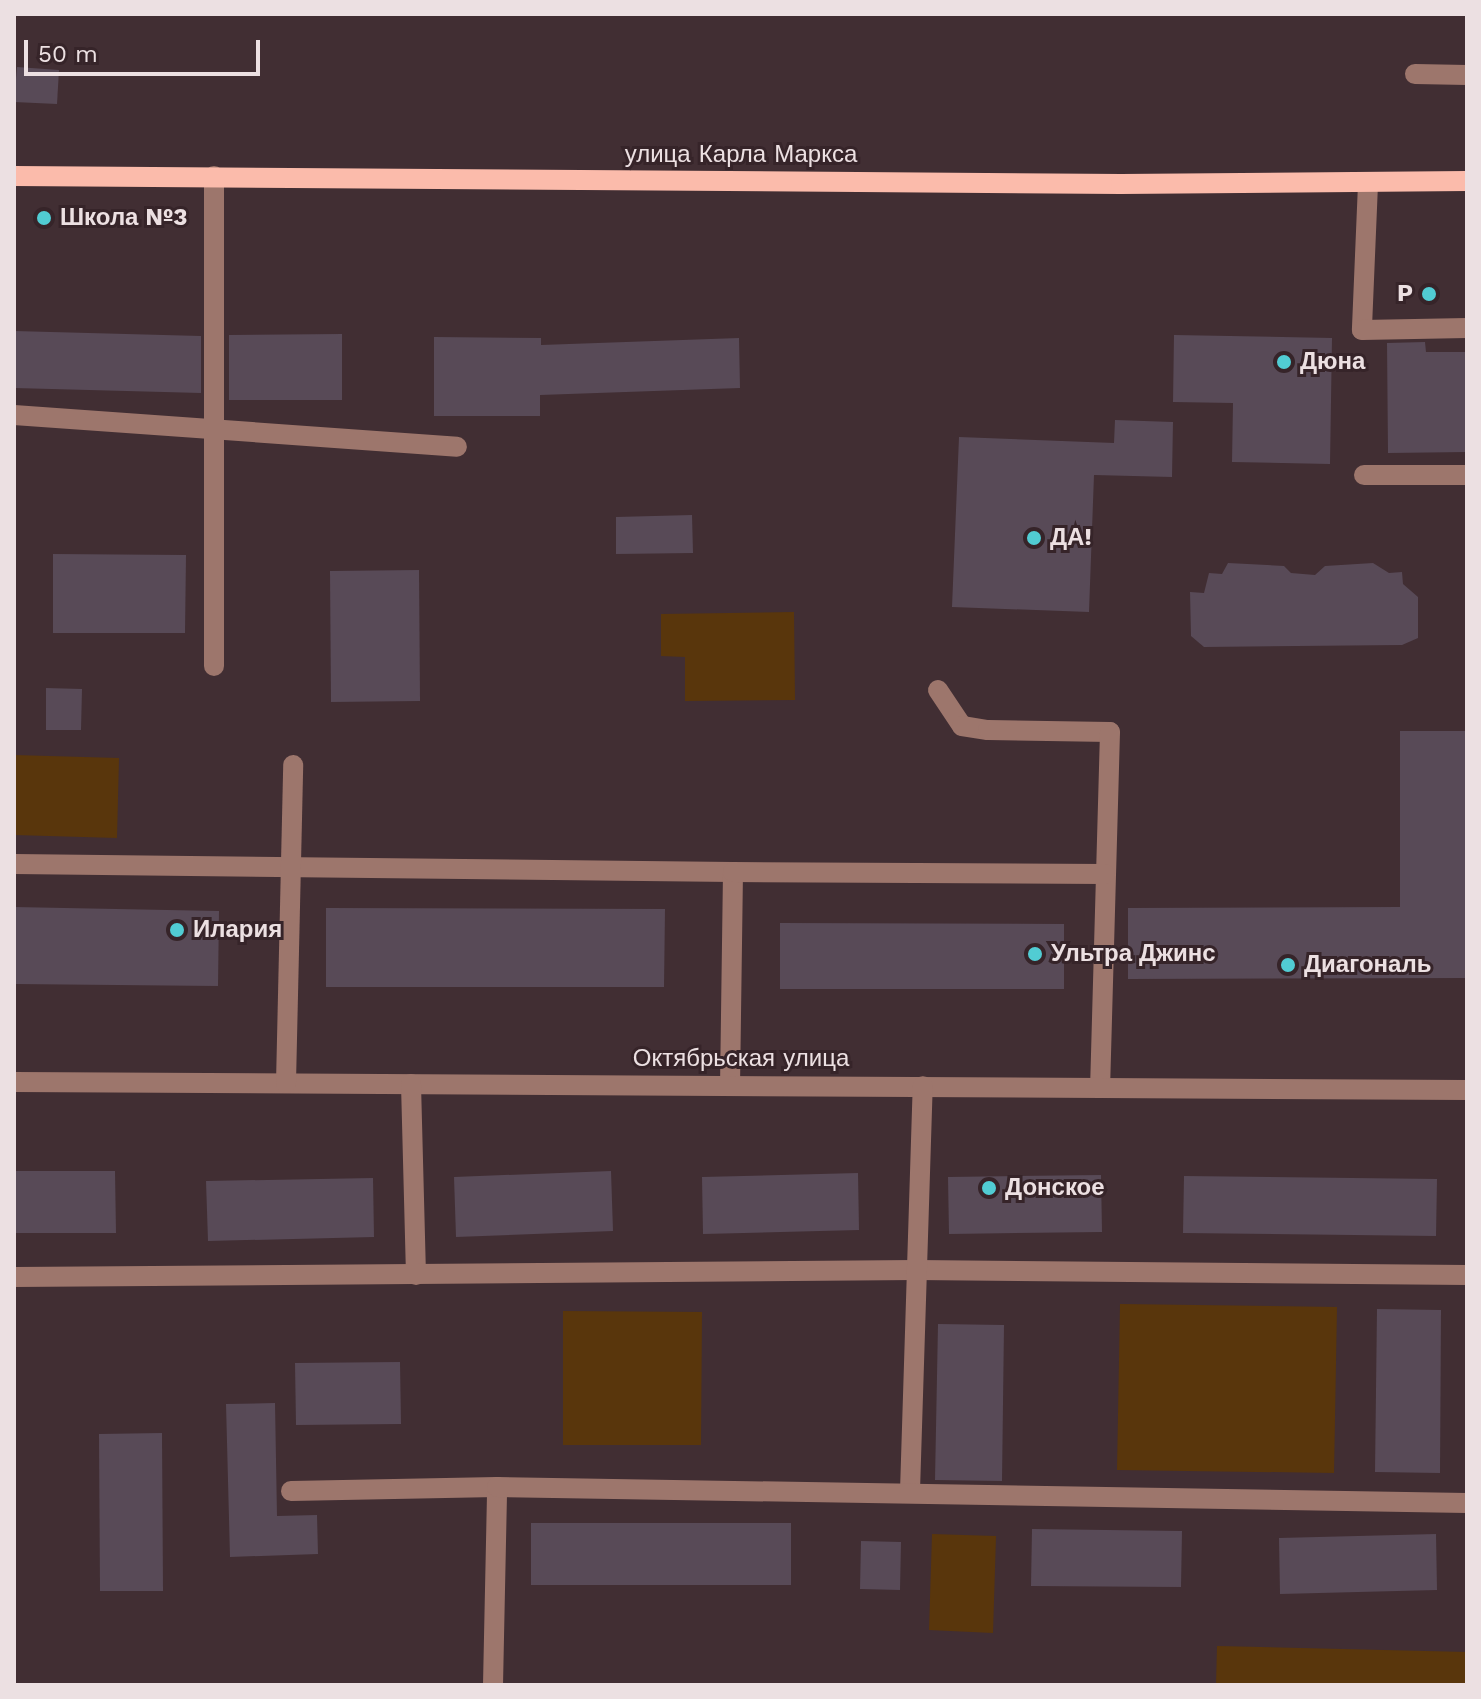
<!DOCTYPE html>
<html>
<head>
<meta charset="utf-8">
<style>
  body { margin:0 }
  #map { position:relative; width:1481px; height:1699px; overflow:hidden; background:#412e33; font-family:"Work Sans",sans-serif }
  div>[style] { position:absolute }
  .green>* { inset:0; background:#59360c }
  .building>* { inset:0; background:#584a57 }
  .minor>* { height:20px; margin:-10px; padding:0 10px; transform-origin:10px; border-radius:10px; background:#9d766c }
  .major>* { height:20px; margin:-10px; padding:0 10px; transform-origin:10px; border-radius:10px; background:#fbbbab }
  .dots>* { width:22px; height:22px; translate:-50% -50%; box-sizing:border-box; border:4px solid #362429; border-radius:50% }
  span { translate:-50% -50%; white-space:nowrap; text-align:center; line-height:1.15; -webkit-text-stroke:6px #362429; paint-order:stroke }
  .street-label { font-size:24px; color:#ece0e2 }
  .poi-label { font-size:24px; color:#ece0e2; font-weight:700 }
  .left { translate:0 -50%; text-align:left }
  .right { translate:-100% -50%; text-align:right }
  .frame { position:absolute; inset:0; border:16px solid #ece0e2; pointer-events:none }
  .scale { position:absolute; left:24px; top:40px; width:236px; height:36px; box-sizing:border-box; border:4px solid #ece0e2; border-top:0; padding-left:10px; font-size:24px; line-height:28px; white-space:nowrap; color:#ece0e2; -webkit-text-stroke:6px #362429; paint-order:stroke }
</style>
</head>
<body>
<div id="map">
  <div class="green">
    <div style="clip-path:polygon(794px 612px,795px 700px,685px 701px,685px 657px,661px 656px,661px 614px)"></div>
    <div style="clip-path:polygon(14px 755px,119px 758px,117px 838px,14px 835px)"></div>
    <div style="clip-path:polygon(1120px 1304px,1337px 1307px,1334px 1473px,1117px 1470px)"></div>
    <div style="clip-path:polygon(563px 1311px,702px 1312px,701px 1445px,563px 1445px)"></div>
    <div style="clip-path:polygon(932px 1534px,996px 1536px,993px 1633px,929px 1630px)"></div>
    <div style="clip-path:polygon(1217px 1646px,1467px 1652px,1467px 1685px,1216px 1685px)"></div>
  </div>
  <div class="building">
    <div style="clip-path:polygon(17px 67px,59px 70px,57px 104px,14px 102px)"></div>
    <div style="clip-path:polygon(14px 331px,201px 336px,201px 393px,14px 388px)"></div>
    <div style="clip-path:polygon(342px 334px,342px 400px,229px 400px,229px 335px)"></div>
    <div style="clip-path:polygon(1174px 335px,1332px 338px,1330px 464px,1232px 462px,1233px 403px,1173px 402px)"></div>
    <div style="clip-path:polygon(434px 337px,541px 338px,541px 345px,739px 338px,740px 388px,540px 395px,540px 416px,434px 416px)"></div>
    <div style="clip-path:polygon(1425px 342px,1426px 352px,1467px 352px,1467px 452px,1388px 453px,1387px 343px)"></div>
    <div style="clip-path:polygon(1115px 420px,1173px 422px,1172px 477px,1094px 475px,1089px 612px,952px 607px,959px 437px,1114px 443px)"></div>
    <div style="clip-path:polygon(692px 515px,693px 553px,616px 554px,616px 517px)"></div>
    <div style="clip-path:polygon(53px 554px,186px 555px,185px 633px,53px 633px)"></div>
    <div style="clip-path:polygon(1228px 563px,1284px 566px,1291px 573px,1315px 575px,1325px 566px,1373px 563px,1389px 573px,1402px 572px,1403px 584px,1418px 597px,1418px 638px,1402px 645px,1204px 647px,1191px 636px,1190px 592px,1204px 593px,1209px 573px,1222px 574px)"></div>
    <div style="clip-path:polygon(419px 570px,420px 701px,331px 702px,330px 571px)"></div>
    <div style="clip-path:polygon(46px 688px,82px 689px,81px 730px,46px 730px)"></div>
    <div style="clip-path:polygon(1400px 731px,1467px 731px,1467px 978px,1128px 979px,1128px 908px,1400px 907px)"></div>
    <div style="clip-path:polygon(14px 907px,219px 911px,218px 986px,14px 984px)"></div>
    <div style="clip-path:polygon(326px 908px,665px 909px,664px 987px,326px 987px)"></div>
    <div style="clip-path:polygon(780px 923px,1064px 924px,1064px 989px,780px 989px)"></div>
    <div style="clip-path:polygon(14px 1171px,115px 1171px,116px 1233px,14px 1233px)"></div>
    <div style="clip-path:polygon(611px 1171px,613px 1231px,456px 1237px,454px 1177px)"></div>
    <div style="clip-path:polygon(858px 1173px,859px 1230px,703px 1234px,702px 1177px)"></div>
    <div style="clip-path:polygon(1101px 1175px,1102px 1232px,949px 1234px,948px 1177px)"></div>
    <div style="clip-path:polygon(1184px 1176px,1437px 1179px,1436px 1236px,1183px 1233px)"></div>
    <div style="clip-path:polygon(373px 1178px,374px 1237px,208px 1241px,206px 1181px)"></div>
    <div style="clip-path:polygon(1377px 1309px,1441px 1310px,1440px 1473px,1375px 1472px)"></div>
    <div style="clip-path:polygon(938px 1324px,1004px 1325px,1002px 1481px,935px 1480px)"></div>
    <div style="clip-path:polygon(400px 1362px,401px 1424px,296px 1425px,295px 1363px)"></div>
    <div style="clip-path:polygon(275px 1403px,277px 1516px,317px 1515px,318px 1554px,230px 1557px,226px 1404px)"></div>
    <div style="clip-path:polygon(162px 1433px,163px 1591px,100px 1591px,99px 1434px)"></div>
    <div style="clip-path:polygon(531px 1523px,791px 1523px,791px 1585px,531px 1585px)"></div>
    <div style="clip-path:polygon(1032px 1529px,1182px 1531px,1181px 1587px,1031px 1586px)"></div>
    <div style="clip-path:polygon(1436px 1534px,1437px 1590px,1280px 1594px,1279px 1538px)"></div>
    <div style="clip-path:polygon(861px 1541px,901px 1542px,900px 1590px,860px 1589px)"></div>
  </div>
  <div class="minor">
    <div style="left:1415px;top:74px;width:52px;rotate:1.1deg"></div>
    <div style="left:1368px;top:184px;width:146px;rotate:92.4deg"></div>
    <div style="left:1362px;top:330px;width:105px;rotate:-1.1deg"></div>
    <div style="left:14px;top:415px;width:444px;rotate:4.1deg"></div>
    <div style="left:1364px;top:475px;width:103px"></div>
    <div style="left:214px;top:666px;width:490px;rotate:-90deg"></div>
    <div style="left:938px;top:690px;width:43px;rotate:56.3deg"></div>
    <div style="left:962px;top:726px;width:26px;rotate:9deg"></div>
    <div style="left:988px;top:730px;width:122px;rotate:0.9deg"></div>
    <div style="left:1110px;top:732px;width:356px;rotate:91.6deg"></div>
    <div style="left:14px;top:864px;width:719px;rotate:0.64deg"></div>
    <div style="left:733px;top:872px;width:213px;rotate:90.8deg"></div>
    <div style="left:733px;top:872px;width:372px;rotate:0.3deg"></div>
    <div style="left:14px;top:1082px;width:1453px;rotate:0.32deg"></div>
    <div style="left:286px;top:1083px;width:318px;rotate:-88.7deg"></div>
    <div style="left:411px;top:1084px;width:191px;rotate:88.5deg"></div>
    <div style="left:14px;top:1277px;width:902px;rotate:-0.44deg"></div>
    <div style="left:916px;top:1270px;width:551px;rotate:0.52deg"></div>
    <div style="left:291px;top:1491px;width:206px;rotate:-1.1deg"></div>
    <div style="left:910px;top:1491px;width:405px;rotate:-88.2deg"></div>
    <div style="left:493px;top:1685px;width:198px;rotate:-88.8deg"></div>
    <div style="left:497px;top:1487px;width:970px;rotate:0.94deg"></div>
  </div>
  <div class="major">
    <div style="left:14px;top:176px;width:1107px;rotate:0.41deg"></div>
    <div style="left:1121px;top:184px;width:346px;rotate:-0.5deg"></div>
  </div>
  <div class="dots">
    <div style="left:44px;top:218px;background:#51ccd3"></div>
    <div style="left:1429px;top:294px;background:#51ccd3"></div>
    <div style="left:1284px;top:362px;background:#51ccd3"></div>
    <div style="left:1034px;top:538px;background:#51ccd3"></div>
    <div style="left:177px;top:930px;background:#51ccd3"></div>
    <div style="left:1035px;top:954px;background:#51ccd3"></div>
    <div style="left:1288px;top:965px;background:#51ccd3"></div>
    <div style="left:989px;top:1188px;background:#51ccd3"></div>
  </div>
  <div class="street-label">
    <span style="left:741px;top:155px">улица Карла Маркса</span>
    <span style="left:741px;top:1059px">Октябрьская улица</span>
  </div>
  <div class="poi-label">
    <span class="left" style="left:60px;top:218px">Школа №3</span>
    <span class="right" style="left:1413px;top:294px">P</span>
    <span class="left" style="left:1300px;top:362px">Дюна</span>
    <span class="left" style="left:1050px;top:538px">ДА!</span>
    <span class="left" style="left:193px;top:930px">Илария</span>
    <span class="left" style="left:1051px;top:954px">Ультра Джинс</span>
    <span class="left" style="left:1304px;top:965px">Диагональ</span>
    <span class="left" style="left:1005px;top:1188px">Донское</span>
  </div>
  <div class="frame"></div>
  <div class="scale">50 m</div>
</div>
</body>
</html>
